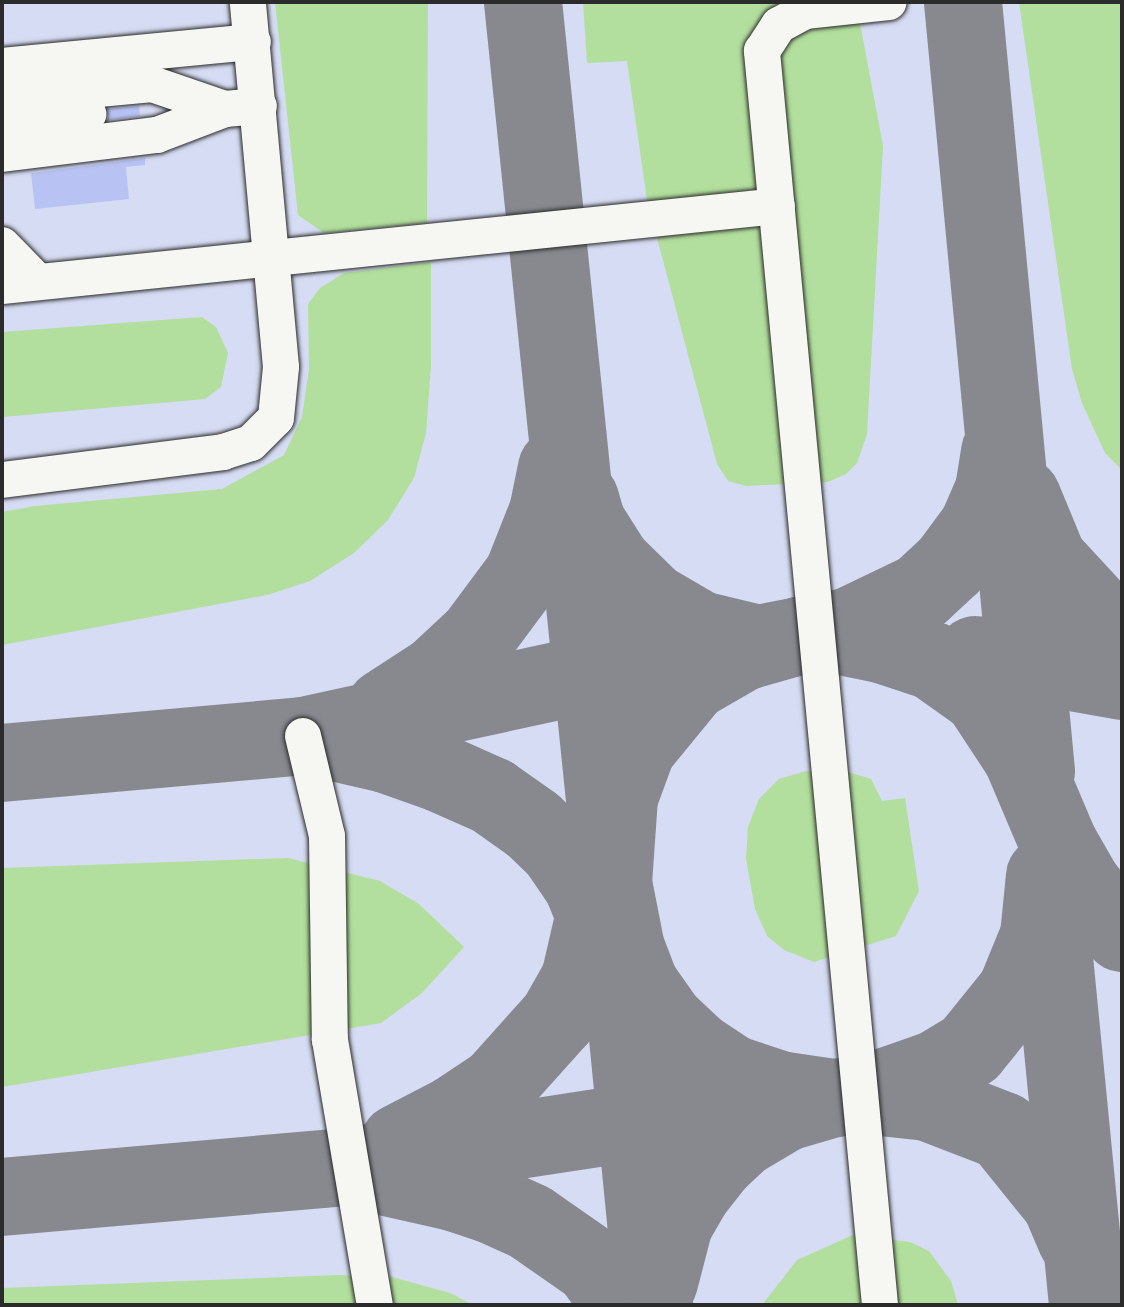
<!DOCTYPE html>
<html>
<head>
<meta charset="utf-8">
<style>
  body { margin:0 }
  #map { position:relative; width:1124px; height:1307px; overflow:hidden; background:#e3e7f3; font-family:"Patrick Hand",sans-serif }
  div>[style] { position:absolute }
  .built>* { inset:0; background:#d6dcf3 }
  .green>* { inset:0; background:#b2df9d }
  .taxiway>* { height:78px; margin:-39px; padding:0 39px; transform-origin:39px; border-radius:39px; background:#87898f }
  .building>* { inset:0; background:#b8c3f4 }
  .roads { filter:drop-shadow(0 0 2px #2b2b2b) drop-shadow(0 0 2px #2b2b2b) }
  .minor>* { height:36px; margin:-18px; padding:0 18px; transform-origin:18px; border-radius:18px; background:#f6f6f2 }
  span { translate:-50% -50%; white-space:nowrap; text-align:center; line-height:1.15; -webkit-text-stroke:8px #f6f6f2; paint-order:stroke }
  .frame { position:absolute; inset:0; border:4px solid #2b2b2b; pointer-events:none }
</style>
</head>
<body>
<div id="map">
  <div class="built">
    <div style="clip-path:polygon(2px 2px,1122px 2px,1122px 1305px,2px 1305px)"></div>
  </div>
  <div class="green">
    <div style="clip-path:polygon(275px 2px,428px 2px,427px 223px,324px 233px,298px 215px)"></div>
    <div style="clip-path:polygon(583px 2px,856px 2px,883px 146px,867px 434px,857px 463px,846px 474px,828px 482px,746px 486px,728px 481px,717px 464px,647px 200px,627px 61px,587px 63px)"></div>
    <div style="clip-path:polygon(1019px 2px,1122px 2px,1122px 470px,1105px 453px,1082px 403px,1072px 369px)"></div>
    <div style="clip-path:polygon(431px 262px,431px 366px,426px 433px,414px 478px,388px 520px,354px 553px,310px 581px,267px 595px,2px 645px,2px 512px,35px 506px,222px 489px,284px 455px,302px 417px,309px 369px,308px 304px,320px 288px,344px 273px)"></div>
    <div style="clip-path:polygon(202px 317px,216px 327px,228px 353px,221px 387px,205px 399px,2px 417px,2px 332px)"></div>
    <div style="clip-path:polygon(806px 771px,852px 773px,871px 779px,882px 801px,905px 798px,919px 891px,896px 936px,814px 962px,784px 950px,767px 936px,755px 909px,746px 859px,748px 827px,759px 799px,779px 779px)"></div>
    <div style="clip-path:polygon(288px 858px,380px 881px,419px 904px,464px 947px,422px 993px,381px 1023px,2px 1087px,2px 868px)"></div>
    <div style="clip-path:polygon(853px 1235px,910px 1242px,929px 1251px,951px 1281px,958px 1305px,762px 1305px,797px 1260px)"></div>
    <div style="clip-path:polygon(337px 1275px,392px 1277px,450px 1293px,473px 1305px,2px 1305px,2px 1288px)"></div>
  </div>
  <div class="taxiway">
    <div style="left:523px;top:2px;width:821px;rotate:84.13deg"></div>
    <div style="left:963px;top:2px;width:773px;rotate:84.58deg"></div>
    <div style="left:1022px;top:497px;width:68px;rotate:67.6deg"></div>
    <div style="left:1048px;top:560px;width:109px;rotate:47.2deg"></div>
    <div style="left:580px;top:499px;width:25px;rotate:74deg"></div>
    <div style="left:587px;top:523px;width:49px;rotate:57.6deg"></div>
    <div style="left:613px;top:564px;width:54px;rotate:44.3deg"></div>
    <div style="left:652px;top:602px;width:56px;rotate:30.3deg"></div>
    <div style="left:700px;top:630px;width:60px;rotate:13.6deg"></div>
    <div style="left:758px;top:644px;width:92px;rotate:-10.7deg"></div>
    <div style="left:848px;top:627px;width:81px;rotate:-25.6deg"></div>
    <div style="left:921px;top:592px;width:40px;rotate:-43deg"></div>
    <div style="left:950px;top:565px;width:47px;rotate:-53.6deg"></div>
    <div style="left:978px;top:527px;width:40px;rotate:-66.6deg"></div>
    <div style="left:994px;top:490px;width:39px;rotate:-81deg"></div>
    <div style="left:975px;top:655px;width:149px;rotate:10deg"></div>
    <div style="left:385px;top:708px;width:61px;rotate:-32.9deg"></div>
    <div style="left:436px;top:675px;width:56px;rotate:-42.8deg"></div>
    <div style="left:477px;top:637px;width:77px;rotate:-53.4deg"></div>
    <div style="left:523px;top:575px;width:68px;rotate:-68.4deg"></div>
    <div style="left:548px;top:512px;width:45px;rotate:-78.4deg"></div>
    <div style="left:317px;top:738px;width:71px;rotate:13.1deg"></div>
    <div style="left:386px;top:754px;width:57px;rotate:19.4deg"></div>
    <div style="left:440px;top:773px;width:57px;rotate:23.9deg"></div>
    <div style="left:492px;top:796px;width:50px;rotate:35.3deg"></div>
    <div style="left:533px;top:825px;width:35px;rotate:44deg"></div>
    <div style="left:558px;top:849px;width:42px;rotate:55.6deg"></div>
    <div style="left:582px;top:884px;width:66px;rotate:67.7deg"></div>
    <div style="left:2px;top:763px;width:302px;rotate:-5.1deg"></div>
    <div style="left:303px;top:736px;width:347px;rotate:-12.2deg"></div>
    <div style="left:1045px;top:876px;width:60px;rotate:95.7deg"></div>
    <div style="left:1039px;top:936px;width:61px;rotate:112.3deg"></div>
    <div style="left:1016px;top:992px;width:73px;rotate:128.9deg"></div>
    <div style="left:970px;top:1049px;width:39px;rotate:149deg"></div>
    <div style="left:937px;top:1069px;width:78px;rotate:160.6deg"></div>
    <div style="left:863px;top:1095px;width:29px;rotate:174deg"></div>
    <div style="left:834px;top:1098px;width:55px;rotate:-171.6deg"></div>
    <div style="left:780px;top:1090px;width:51px;rotate:-161.6deg"></div>
    <div style="left:732px;top:1074px;width:42px;rotate:-146.7deg"></div>
    <div style="left:697px;top:1051px;width:42px;rotate:-136.9deg"></div>
    <div style="left:666px;top:1022px;width:45px;rotate:-125.1deg"></div>
    <div style="left:640px;top:985px;width:39px;rotate:-111deg"></div>
    <div style="left:626px;top:949px;width:67px;rotate:-101.1deg"></div>
    <div style="left:613px;top:883px;width:86px;rotate:-86deg"></div>
    <div style="left:619px;top:797px;width:52px;rotate:-69.8deg"></div>
    <div style="left:637px;top:748px;width:85px;rotate:-50.7deg"></div>
    <div style="left:691px;top:682px;width:60px;rotate:-30deg"></div>
    <div style="left:743px;top:652px;width:76px;rotate:-16deg"></div>
    <div style="left:816px;top:631px;width:66px;rotate:11.3deg"></div>
    <div style="left:881px;top:644px;width:55px;rotate:18.1deg"></div>
    <div style="left:933px;top:661px;width:60px;rotate:35.5deg"></div>
    <div style="left:982px;top:696px;width:73px;rotate:56.7deg"></div>
    <div style="left:1022px;top:757px;width:95px;rotate:67deg"></div>
    <div style="left:1059px;top:844px;width:48px;rotate:60.3deg"></div>
    <div style="left:1083px;top:886px;width:61px;rotate:50.3deg"></div>
    <div style="left:1050px;top:917px;width:390px;rotate:84.4deg"></div>
    <div style="left:620px;top:956px;width:351px;rotate:84.4deg"></div>
    <div style="left:399px;top:1143px;width:63px;rotate:-27.4deg"></div>
    <div style="left:455px;top:1114px;width:50px;rotate:-33.7deg"></div>
    <div style="left:497px;top:1086px;width:91px;rotate:-48.1deg"></div>
    <div style="left:558px;top:1018px;width:45px;rotate:-60.6deg"></div>
    <div style="left:580px;top:979px;width:84px;rotate:-77deg"></div>
    <div style="left:342px;top:1167px;width:297px;rotate:-8.7deg"></div>
    <div style="left:636px;top:1122px;width:167px;rotate:-6.9deg"></div>
    <div style="left:2px;top:1197px;width:341px;rotate:-5deg"></div>
    <div style="left:342px;top:1167px;width:114px;rotate:12.7deg"></div>
    <div style="left:453px;top:1192px;width:39px;rotate:18deg"></div>
    <div style="left:490px;top:1204px;width:44px;rotate:24.2deg"></div>
    <div style="left:530px;top:1222px;width:77px;rotate:34.9deg"></div>
    <div style="left:593px;top:1266px;width:48px;rotate:54.3deg"></div>
    <div style="left:659px;top:1282px;width:60px;rotate:-75.5deg"></div>
    <div style="left:674px;top:1224px;width:34px;rotate:-60deg"></div>
    <div style="left:691px;top:1194px;width:42px;rotate:-51.8deg"></div>
    <div style="left:717px;top:1161px;width:34px;rotate:-43deg"></div>
    <div style="left:742px;top:1138px;width:51px;rotate:-30.6deg"></div>
    <div style="left:786px;top:1112px;width:50px;rotate:-16.3deg"></div>
    <div style="left:834px;top:1098px;width:29px;rotate:-6deg"></div>
    <div style="left:863px;top:1095px;width:65px;rotate:6.1deg"></div>
    <div style="left:928px;top:1102px;width:80px;rotate:21.1deg"></div>
    <div style="left:1003px;top:1131px;width:92px;rotate:51.1deg"></div>
    <div style="left:1061px;top:1203px;width:39px;rotate:67deg"></div>
  </div>
  <div class="building">
    <div style="clip-path:polygon(139px 106px,140px 116px,108px 120px,108px 109px)"></div>
    <div style="clip-path:polygon(145px 158px,145px 165px,126px 167px,129px 199px,35px 209px,31px 173px,10px 176px)"></div>
  </div>
  <div class="roads">
    <div class="minor">
      <div style="left:2px;top:66px;width:252px;rotate:-5.5deg"></div>
      <div style="left:2px;top:98px;width:151px;rotate:-5.3deg"></div>
      <div style="left:152px;top:84px;width:77px;rotate:18.9deg"></div>
      <div style="left:225px;top:109px;width:34px;rotate:-5deg"></div>
      <div style="left:2px;top:124px;width:87px;rotate:-6.6deg"></div>
      <div style="left:2px;top:154px;width:156px;rotate:-7deg"></div>
      <div style="left:157px;top:135px;width:73px;rotate:-20.9deg"></div>
      <div style="left:2px;top:245px;width:49px;rotate:45.8deg"></div>
      <div style="left:2px;top:286px;width:779px;rotate:-5.89deg"></div>
      <div style="left:2px;top:480px;width:223px;rotate:-7.2deg"></div>
      <div style="left:223px;top:452px;width:29px;rotate:-18deg"></div>
      <div style="left:251px;top:443px;width:35px;rotate:-45deg"></div>
      <div style="left:276px;top:418px;width:51px;rotate:-84.4deg"></div>
      <div style="left:281px;top:367px;width:366px;rotate:-95.2deg"></div>
      <div style="left:303px;top:736px;width:103px;rotate:76.5deg"></div>
      <div style="left:327px;top:836px;width:204px;rotate:89.2deg"></div>
      <div style="left:330px;top:1040px;width:269px;rotate:80.4deg"></div>
      <div style="left:880px;top:1305px;width:1260px;rotate:-95.38deg"></div>
      <div style="left:762px;top:51px;width:31px;rotate:-57deg"></div>
      <div style="left:779px;top:25px;width:30px;rotate:-28deg"></div>
      <div style="left:805px;top:11px;width:84px;rotate:-6.1deg"></div>
    </div>
  </div>
  <div class="frame"></div>
</div>
</body>
</html>
